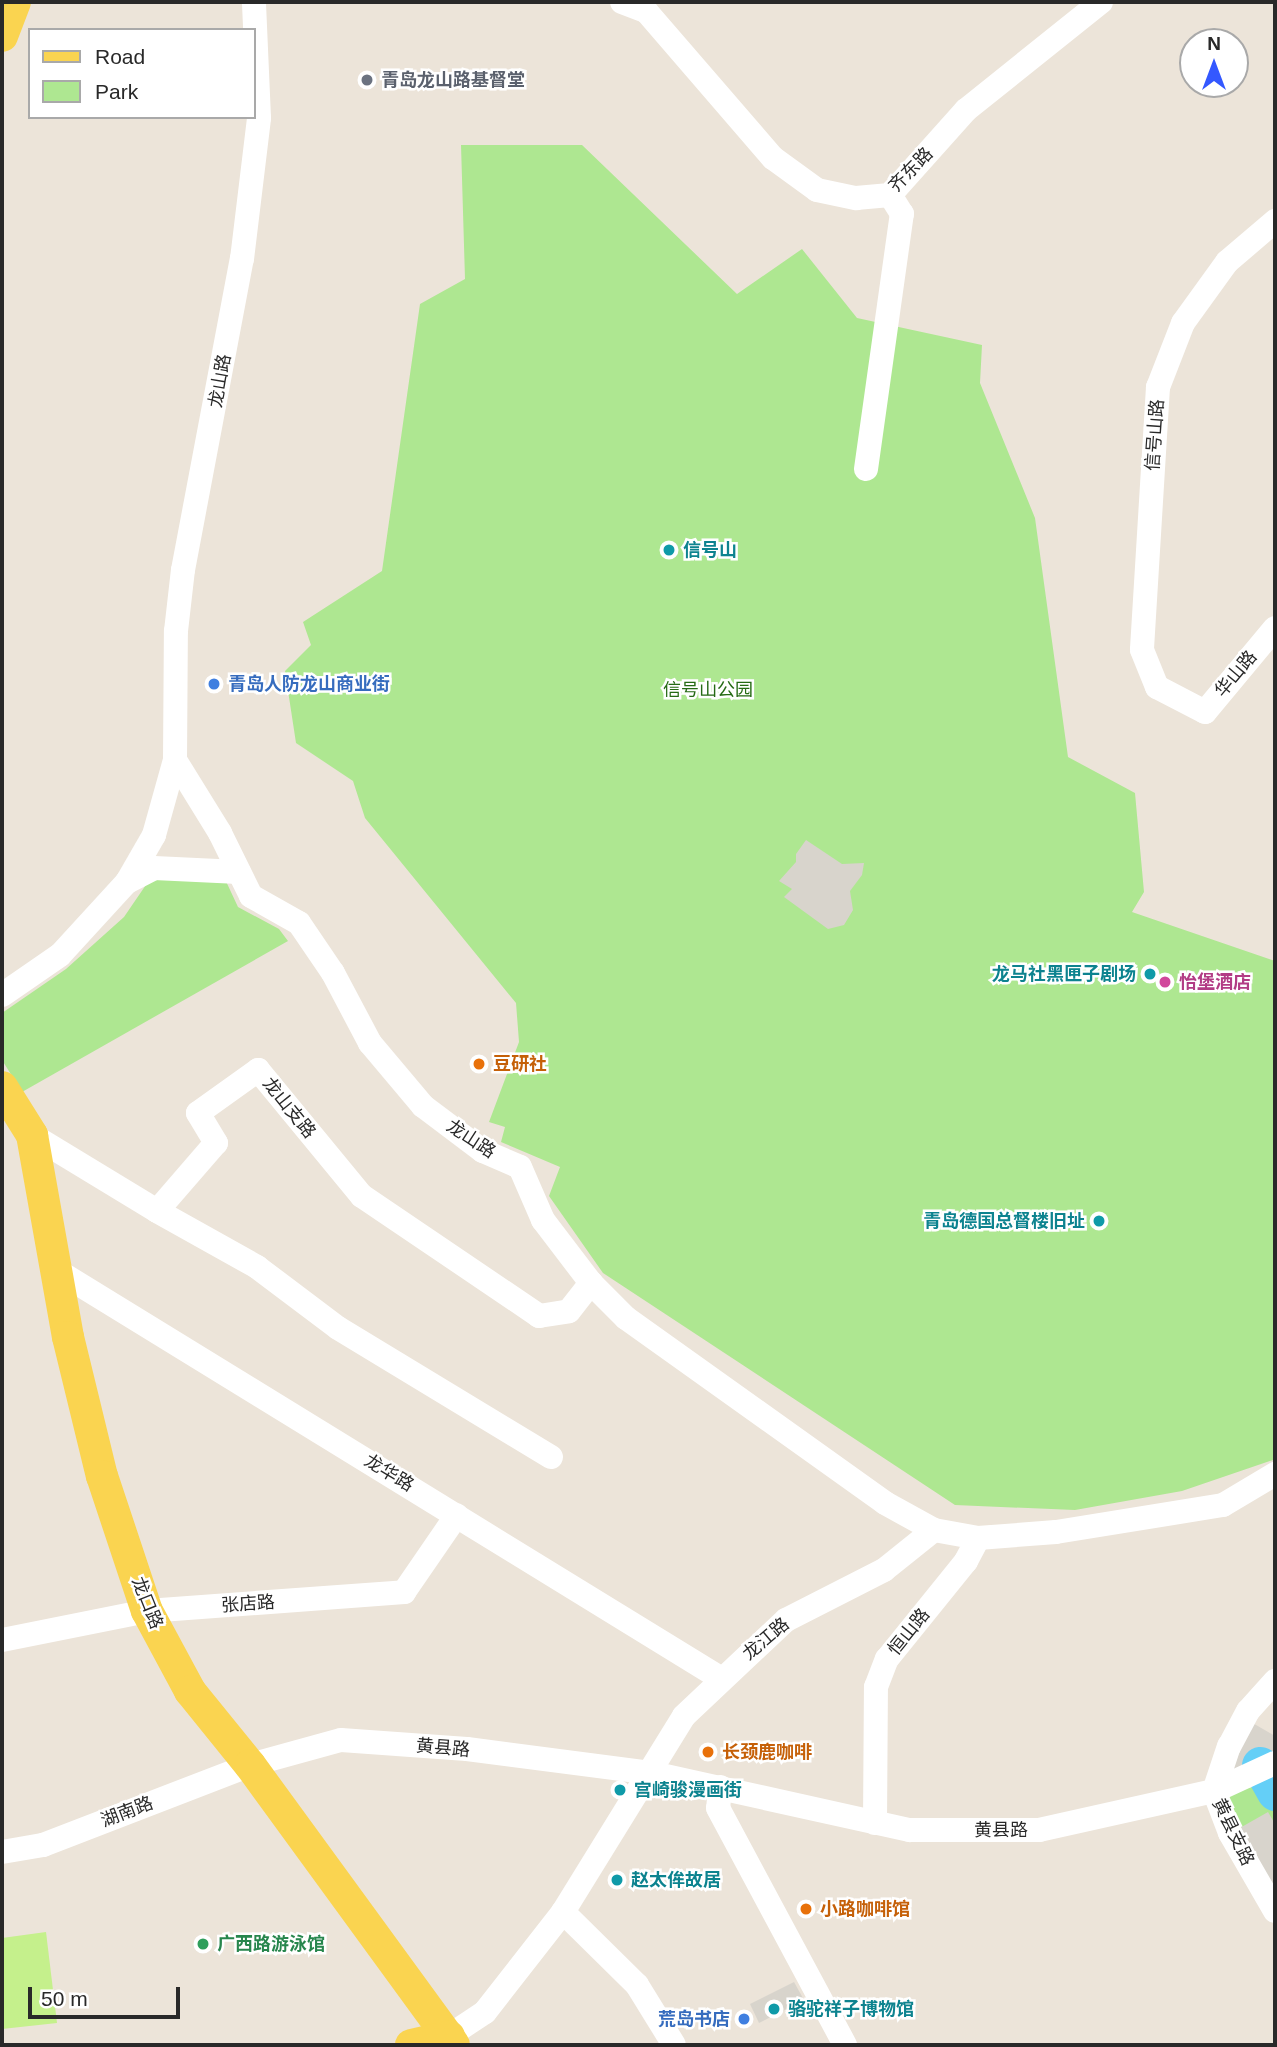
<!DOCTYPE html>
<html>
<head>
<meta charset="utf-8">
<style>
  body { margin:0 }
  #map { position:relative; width:1277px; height:2047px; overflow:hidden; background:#ece4d9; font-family:Helvetica,"Noto Sans SC",sans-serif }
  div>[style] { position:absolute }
  .green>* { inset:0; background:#aee791 }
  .pitch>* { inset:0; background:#c5f08c }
  .plaza>* { inset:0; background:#d8d4cc }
  .river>* { height:37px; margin:-18.5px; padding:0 18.5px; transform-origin:18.5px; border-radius:18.5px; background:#64cff7 }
  .minor>* { height:24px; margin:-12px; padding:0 12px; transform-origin:12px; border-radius:12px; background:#fff }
  .major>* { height:32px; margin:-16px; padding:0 16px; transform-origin:16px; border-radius:16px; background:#fad450 }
  .dots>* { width:19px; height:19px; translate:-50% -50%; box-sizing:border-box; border:4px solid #fff; border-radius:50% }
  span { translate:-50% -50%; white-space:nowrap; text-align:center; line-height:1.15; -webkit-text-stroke:5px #fff; paint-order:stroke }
  .worship-label { font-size:18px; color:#5b616d; font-weight:700 }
  .left { translate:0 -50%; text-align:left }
  .street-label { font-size:18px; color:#292929 }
  .culture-label { font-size:18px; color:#0d838f; font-weight:700 }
  .right { translate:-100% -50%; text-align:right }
  .shop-label { font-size:18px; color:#366cbe; font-weight:700 }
  .park-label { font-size:18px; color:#256a14 }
  .hotel-label { font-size:18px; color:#b23c85; font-weight:700 }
  .food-label { font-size:18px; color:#c56008; font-weight:700 }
  .leisure-label { font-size:18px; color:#27864d; font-weight:700 }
  .frame { position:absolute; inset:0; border:4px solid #292929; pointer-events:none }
  .legend { position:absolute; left:28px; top:28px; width:228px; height:91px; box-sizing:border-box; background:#fff; border:2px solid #a9a9a9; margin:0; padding:9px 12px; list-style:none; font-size:21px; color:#292929 }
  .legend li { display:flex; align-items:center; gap:14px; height:35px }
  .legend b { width:35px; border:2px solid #a9a9a9 }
  .north { position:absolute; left:1179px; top:28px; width:70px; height:70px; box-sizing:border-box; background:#fff; border:2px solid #a9a9a9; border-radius:50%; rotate:0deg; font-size:19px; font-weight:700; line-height:28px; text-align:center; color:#292929 }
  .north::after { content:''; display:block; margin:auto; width:24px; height:32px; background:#3458ff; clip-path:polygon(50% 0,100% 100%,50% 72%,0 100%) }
  .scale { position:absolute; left:28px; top:1987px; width:152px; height:32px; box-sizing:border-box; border:4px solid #292929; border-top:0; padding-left:9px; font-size:21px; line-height:24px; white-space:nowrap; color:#292929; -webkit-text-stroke:5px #fff; paint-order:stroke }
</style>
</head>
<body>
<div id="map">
  <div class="green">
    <div style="clip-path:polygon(461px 145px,582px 145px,737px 294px,802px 249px,857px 318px,982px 345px,980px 383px,1035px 518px,1068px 757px,1135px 793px,1144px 892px,1132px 912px,1275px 961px,1273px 1460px,1182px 1491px,1075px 1510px,955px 1505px,603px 1273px,549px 1196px,560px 1167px,501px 1142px,505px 1127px,489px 1122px,519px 1042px,516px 1003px,365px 818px,353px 781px,296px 743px,285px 671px,311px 645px,303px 622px,382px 571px,420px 304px,465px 279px)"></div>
    <div style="clip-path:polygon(152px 876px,224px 877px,238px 907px,279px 929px,288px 941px,22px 1092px,2px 1060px,2px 1013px,66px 969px,124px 917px)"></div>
    <div style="clip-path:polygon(1275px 1782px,1275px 1894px,1221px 1794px)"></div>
  </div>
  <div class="pitch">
    <div style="clip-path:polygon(46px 1932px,57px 2023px,2px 2029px,2px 1938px)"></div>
  </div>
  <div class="plaza">
    <div style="clip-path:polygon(806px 840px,842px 864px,864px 863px,862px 875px,850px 891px,853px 910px,844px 925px,828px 929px,784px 897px,792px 889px,779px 881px,796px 862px,796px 854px)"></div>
    <div style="clip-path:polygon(1244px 1718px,1275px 1736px,1275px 1754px,1217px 1780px)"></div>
    <div style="clip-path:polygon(1268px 1812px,1275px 1824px,1275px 1911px,1231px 1833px)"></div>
    <div style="clip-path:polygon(794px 1982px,804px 2000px,759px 2023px,750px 2004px)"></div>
  </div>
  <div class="river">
    <div style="left:1260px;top:1765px;width:31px;rotate:61deg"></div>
  </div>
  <div class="minor">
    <div style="left:622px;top:2px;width:26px;rotate:21deg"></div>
    <div style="left:646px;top:11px;width:194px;rotate:49.2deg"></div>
    <div style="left:773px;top:158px;width:54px;rotate:36deg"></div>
    <div style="left:817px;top:190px;width:40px;rotate:12deg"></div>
    <div style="left:856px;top:198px;width:34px;rotate:-5deg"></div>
    <div style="left:890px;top:195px;width:114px;rotate:-48.2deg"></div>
    <div style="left:966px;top:110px;width:173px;rotate:-38.7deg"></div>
    <div style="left:1275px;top:221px;width:63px;rotate:139.5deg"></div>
    <div style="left:1227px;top:262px;width:75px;rotate:125.8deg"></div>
    <div style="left:1183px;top:323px;width:69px;rotate:111.3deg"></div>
    <div style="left:1158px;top:387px;width:263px;rotate:93.5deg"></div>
    <div style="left:1142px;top:650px;width:40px;rotate:68deg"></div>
    <div style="left:1157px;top:687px;width:54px;rotate:27.5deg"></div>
    <div style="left:1205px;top:712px;width:109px;rotate:-50.2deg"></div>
    <div style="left:866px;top:469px;width:258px;rotate:-82deg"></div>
    <div style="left:902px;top:214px;width:22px;rotate:-122deg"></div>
    <div style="left:175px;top:760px;width:86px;rotate:58.3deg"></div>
    <div style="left:220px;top:833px;width:70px;rotate:63.8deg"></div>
    <div style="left:251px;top:896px;width:55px;rotate:29.4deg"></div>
    <div style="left:299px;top:923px;width:60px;rotate:55.8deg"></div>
    <div style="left:333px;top:973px;width:79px;rotate:62.1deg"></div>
    <div style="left:370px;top:1043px;width:82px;rotate:49.9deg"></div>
    <div style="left:423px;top:1106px;width:75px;rotate:36.9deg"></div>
    <div style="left:483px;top:1151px;width:40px;rotate:23.4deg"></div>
    <div style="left:520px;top:1167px;width:58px;rotate:66.5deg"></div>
    <div style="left:543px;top:1220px;width:79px;rotate:52.7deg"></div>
    <div style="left:591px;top:1283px;width:49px;rotate:45deg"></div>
    <div style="left:626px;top:1318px;width:318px;rotate:35.5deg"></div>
    <div style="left:885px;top:1503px;width:56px;rotate:28.9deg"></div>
    <div style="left:934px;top:1530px;width:45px;rotate:10.3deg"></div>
    <div style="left:978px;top:1538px;width:78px;rotate:-4.4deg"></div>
    <div style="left:1056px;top:1532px;width:169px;rotate:-9.2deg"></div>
    <div style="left:1223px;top:1505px;width:61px;rotate:-30.8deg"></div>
    <div style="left:127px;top:882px;width:30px;rotate:-27deg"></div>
    <div style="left:154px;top:868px;width:85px;rotate:2.7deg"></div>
    <div style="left:2px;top:995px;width:70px;rotate:-34.6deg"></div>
    <div style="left:60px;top:955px;width:99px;rotate:-47.5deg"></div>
    <div style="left:127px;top:882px;width:54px;rotate:-60.1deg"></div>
    <div style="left:154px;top:835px;width:78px;rotate:-74.4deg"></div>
    <div style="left:175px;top:760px;width:129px;rotate:-89.6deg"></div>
    <div style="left:176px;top:631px;width:61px;rotate:-83.5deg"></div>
    <div style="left:183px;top:570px;width:317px;rotate:-79.3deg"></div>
    <div style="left:242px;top:259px;width:142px;rotate:-83.1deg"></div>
    <div style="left:259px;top:118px;width:116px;rotate:-92.5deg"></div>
    <div style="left:32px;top:1135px;width:146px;rotate:31.3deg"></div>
    <div style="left:157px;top:1211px;width:90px;rotate:-49.1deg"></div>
    <div style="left:216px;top:1143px;width:35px;rotate:-121deg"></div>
    <div style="left:198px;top:1113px;width:74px;rotate:-35.6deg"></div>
    <div style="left:258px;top:1070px;width:163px;rotate:50.5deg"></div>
    <div style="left:362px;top:1196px;width:214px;rotate:34.1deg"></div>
    <div style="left:539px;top:1316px;width:30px;rotate:-9deg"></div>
    <div style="left:569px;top:1311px;width:36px;rotate:-52deg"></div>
    <div style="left:157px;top:1211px;width:115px;rotate:29.2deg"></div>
    <div style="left:257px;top:1267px;width:101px;rotate:37deg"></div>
    <div style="left:338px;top:1328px;width:249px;rotate:31.2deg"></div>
    <div style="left:56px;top:1270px;width:779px;rotate:31.57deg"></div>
    <div style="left:2px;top:1640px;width:148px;rotate:-11.3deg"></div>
    <div style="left:147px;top:1611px;width:258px;rotate:-4.2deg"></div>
    <div style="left:404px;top:1592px;width:93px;rotate:-55.5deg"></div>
    <div style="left:1275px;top:1681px;width:40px;rotate:132deg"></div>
    <div style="left:1248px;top:1711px;width:40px;rotate:118deg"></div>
    <div style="left:1229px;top:1746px;width:47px;rotate:108.4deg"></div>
    <div style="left:1214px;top:1791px;width:45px;rotate:69.1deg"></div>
    <div style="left:1230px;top:1833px;width:90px;rotate:60deg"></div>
    <div style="left:720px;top:1787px;width:21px;rotate:95deg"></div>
    <div style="left:718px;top:1808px;width:269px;rotate:61.8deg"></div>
    <div style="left:875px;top:1823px;width:136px;rotate:-89.6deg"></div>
    <div style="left:876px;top:1687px;width:30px;rotate:-69deg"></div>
    <div style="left:887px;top:1659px;width:126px;rotate:-51.1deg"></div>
    <div style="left:966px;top:1561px;width:26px;rotate:-62deg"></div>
    <div style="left:2px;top:1852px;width:42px;rotate:-9.7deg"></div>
    <div style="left:43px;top:1845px;width:222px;rotate:-21.1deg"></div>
    <div style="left:250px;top:1765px;width:94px;rotate:-15.4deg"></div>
    <div style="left:341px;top:1740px;width:126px;rotate:4.1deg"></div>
    <div style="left:467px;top:1749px;width:187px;rotate:7.4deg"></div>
    <div style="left:652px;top:1773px;width:264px;rotate:12.5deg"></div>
    <div style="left:910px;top:1830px;width:129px"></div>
    <div style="left:1039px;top:1830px;width:179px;rotate:-12.6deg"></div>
    <div style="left:1214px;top:1791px;width:67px;rotate:-24.7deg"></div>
    <div style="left:563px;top:1912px;width:104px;rotate:44.6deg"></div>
    <div style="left:637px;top:1985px;width:70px;rotate:58.3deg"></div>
    <div style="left:449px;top:2036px;width:43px;rotate:-33.7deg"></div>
    <div style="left:485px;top:2012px;width:127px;rotate:-52deg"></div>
    <div style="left:563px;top:1912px;width:230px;rotate:-58.3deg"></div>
    <div style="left:684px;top:1716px;width:140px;rotate:-43.3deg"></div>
    <div style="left:786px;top:1620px;width:110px;rotate:-27deg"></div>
    <div style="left:884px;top:1570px;width:64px;rotate:-38.7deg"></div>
  </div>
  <div class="major">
    <div style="left:2px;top:36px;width:36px;rotate:-69deg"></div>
    <div style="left:2px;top:1087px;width:57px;rotate:58deg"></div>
    <div style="left:32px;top:1135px;width:205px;rotate:79.9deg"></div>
    <div style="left:68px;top:1337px;width:143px;rotate:76.3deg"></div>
    <div style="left:102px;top:1476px;width:142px;rotate:71.6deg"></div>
    <div style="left:147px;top:1611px;width:91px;rotate:61.7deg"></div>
    <div style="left:190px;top:1691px;width:95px;rotate:51deg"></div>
    <div style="left:250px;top:1765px;width:346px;rotate:53.9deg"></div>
    <div style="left:411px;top:2045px;width:39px;rotate:-13deg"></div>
  </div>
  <div class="dots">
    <div style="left:367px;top:80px;background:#6b7280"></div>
    <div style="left:669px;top:550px;background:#0f9aa8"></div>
    <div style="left:214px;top:684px;background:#3f7fe0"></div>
    <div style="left:1150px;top:974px;background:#0f9aa8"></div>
    <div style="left:1165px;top:982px;background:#d1479c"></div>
    <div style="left:479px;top:1064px;background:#e8710a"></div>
    <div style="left:1099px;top:1221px;background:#0f9aa8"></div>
    <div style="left:708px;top:1752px;background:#e8710a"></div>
    <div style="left:620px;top:1790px;background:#0f9aa8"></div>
    <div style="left:617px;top:1880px;background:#0f9aa8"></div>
    <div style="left:806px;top:1909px;background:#e8710a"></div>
    <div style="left:203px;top:1944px;background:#2e9e5b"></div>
    <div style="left:774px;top:2009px;background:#0f9aa8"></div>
    <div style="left:744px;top:2019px;background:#3f7fe0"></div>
  </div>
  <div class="worship-label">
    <span class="left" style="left:381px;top:80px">青岛龙山路基督堂</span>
  </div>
  <div class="street-label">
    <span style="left:911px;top:170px;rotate:-46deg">齐东路</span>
    <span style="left:220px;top:381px;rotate:-80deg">龙山路</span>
    <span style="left:1155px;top:435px;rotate:-86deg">信号山路</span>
    <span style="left:1236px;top:674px;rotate:-50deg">华山路</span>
    <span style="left:289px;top:1108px;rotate:51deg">龙山支路</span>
    <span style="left:471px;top:1139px;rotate:33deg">龙山路</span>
    <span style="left:389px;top:1473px;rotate:31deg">龙华路</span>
    <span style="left:147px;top:1603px;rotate:68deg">龙口路</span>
    <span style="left:248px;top:1604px;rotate:-4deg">张店路</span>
    <span style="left:909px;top:1632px;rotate:-51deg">恒山路</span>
    <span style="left:766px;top:1639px;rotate:-40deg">龙江路</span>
    <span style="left:443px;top:1748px;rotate:5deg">黄县路</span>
    <span style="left:127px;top:1812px;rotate:-21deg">湖南路</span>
    <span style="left:1001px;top:1830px">黄县路</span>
    <span style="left:1233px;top:1832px;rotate:64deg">黄县支路</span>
  </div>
  <div class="culture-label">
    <span class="left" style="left:683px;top:550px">信号山</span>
    <span class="right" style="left:1136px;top:974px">龙马社黑匣子剧场</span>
    <span class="right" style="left:1085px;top:1221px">青岛德国总督楼旧址</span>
    <span class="left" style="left:634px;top:1790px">宫崎骏漫画街</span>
    <span class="left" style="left:631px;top:1880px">赵太侔故居</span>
    <span class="left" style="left:788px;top:2009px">骆驼祥子博物馆</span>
  </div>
  <div class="shop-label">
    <span class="left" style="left:228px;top:684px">青岛人防龙山商业街</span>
    <span class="right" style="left:730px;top:2019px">荒岛书店</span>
  </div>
  <div class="park-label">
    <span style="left:708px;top:690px">信号山公园</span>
  </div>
  <div class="hotel-label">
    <span class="left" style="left:1179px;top:982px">怡堡酒店</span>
  </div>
  <div class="food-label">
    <span class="left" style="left:493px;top:1064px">豆研社</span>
    <span class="left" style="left:722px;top:1752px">长颈鹿咖啡</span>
    <span class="left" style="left:820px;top:1909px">小路咖啡馆</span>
  </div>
  <div class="leisure-label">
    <span class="left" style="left:217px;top:1944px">广西路游泳馆</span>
  </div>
  <div class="frame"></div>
  <ul class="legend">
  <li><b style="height:9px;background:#fad450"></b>Road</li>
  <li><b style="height:19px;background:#aee791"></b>Park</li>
  </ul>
  <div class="north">N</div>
  <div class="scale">50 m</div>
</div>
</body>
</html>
